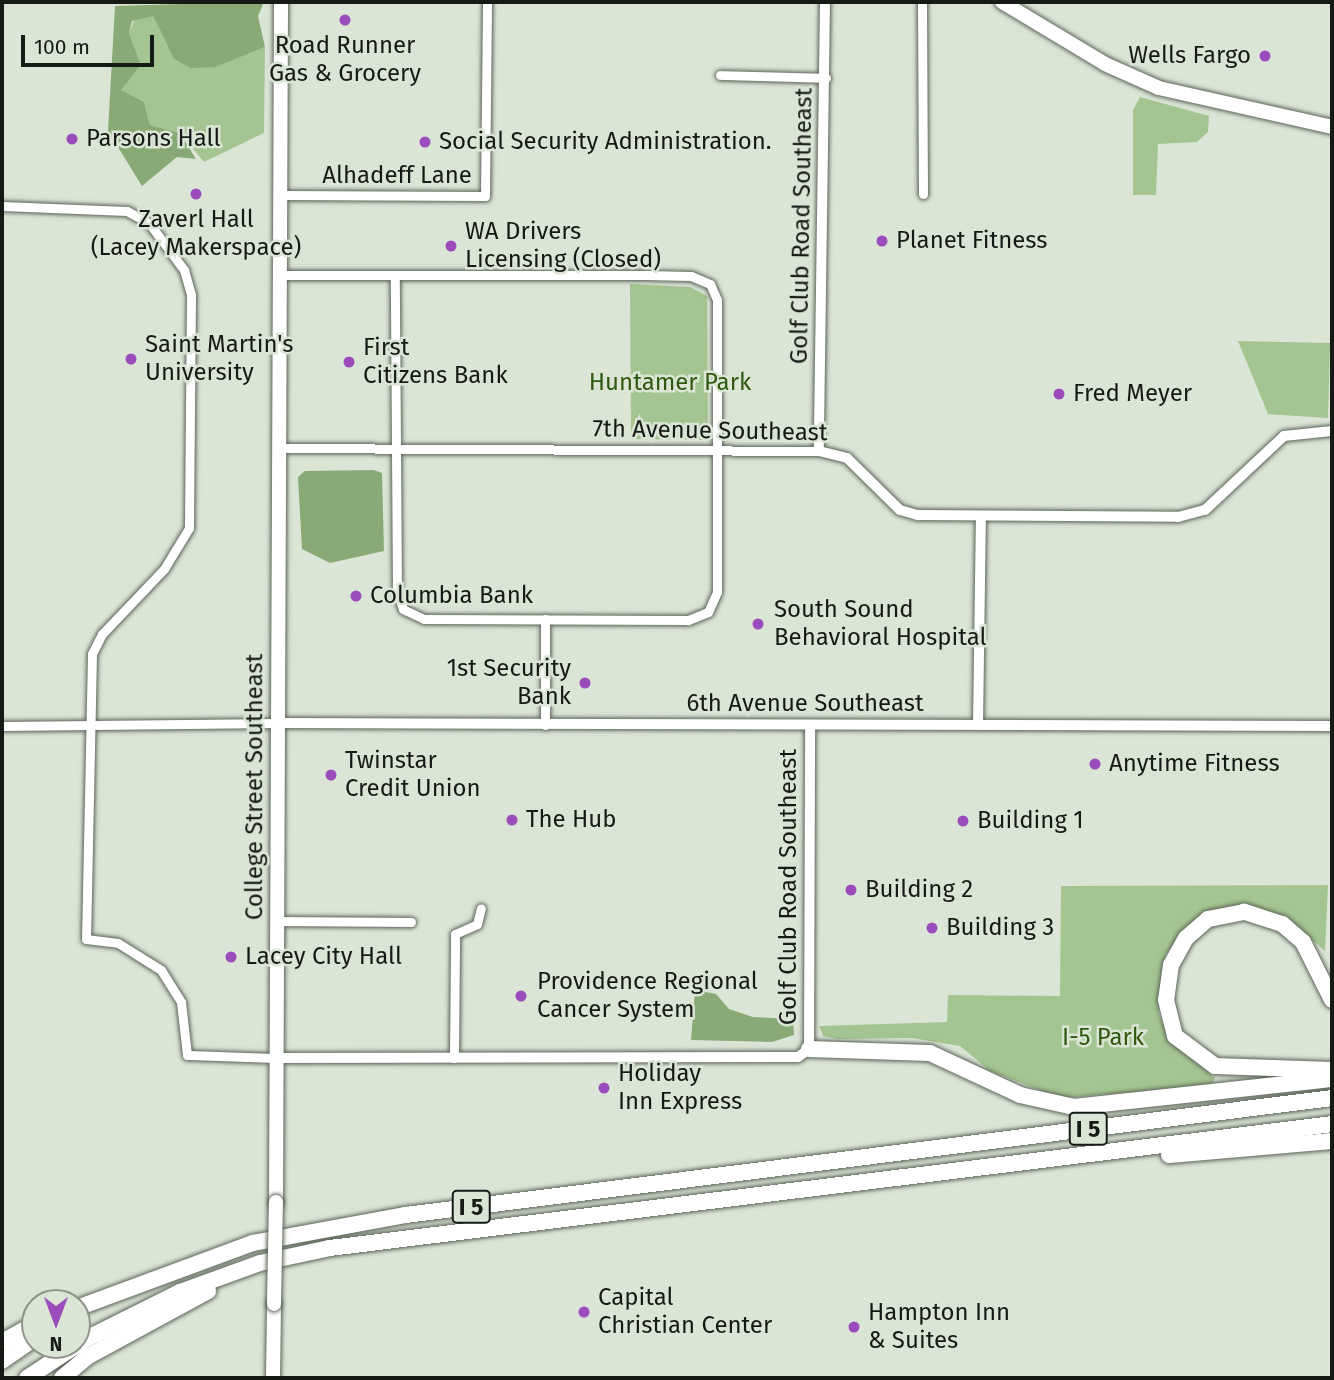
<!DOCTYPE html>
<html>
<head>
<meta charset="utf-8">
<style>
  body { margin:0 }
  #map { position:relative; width:1334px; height:1380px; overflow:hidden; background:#dbe5d6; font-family:"Fira Sans",sans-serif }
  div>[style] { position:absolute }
  .green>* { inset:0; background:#a4c591 }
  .forest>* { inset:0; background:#89aa77 }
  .roads { filter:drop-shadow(0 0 2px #5b6457) drop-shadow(0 0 2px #5b6457) }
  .minor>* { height:9px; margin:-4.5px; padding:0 4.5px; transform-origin:4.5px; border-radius:4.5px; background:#fff }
  .tertiary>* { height:10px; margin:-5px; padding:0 5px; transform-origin:5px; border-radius:5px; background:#fff }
  .primary>* { height:14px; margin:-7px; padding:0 7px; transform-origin:7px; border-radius:7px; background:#fff }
  .motorway>* { height:16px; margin:-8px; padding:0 8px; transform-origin:8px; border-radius:8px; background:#fff }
  .bridges { filter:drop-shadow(0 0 2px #5b6457) drop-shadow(0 0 2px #5b6457) }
  .primary-bridge>* { height:14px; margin:-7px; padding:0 7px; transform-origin:7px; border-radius:7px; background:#fff }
  .dots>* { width:19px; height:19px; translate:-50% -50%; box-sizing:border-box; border:4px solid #dbe5d6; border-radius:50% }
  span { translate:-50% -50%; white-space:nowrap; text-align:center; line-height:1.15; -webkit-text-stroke:5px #dbe5d6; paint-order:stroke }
  .shield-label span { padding:2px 5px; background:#dbe5d6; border:2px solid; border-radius:5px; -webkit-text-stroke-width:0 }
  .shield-label { font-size:23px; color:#161a14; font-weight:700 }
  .poi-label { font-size:24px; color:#161a14 }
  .right { translate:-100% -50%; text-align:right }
  .left { translate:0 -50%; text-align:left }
  .street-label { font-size:24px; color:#161a14 }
  .park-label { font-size:24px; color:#30580e }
  .frame { position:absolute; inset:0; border:4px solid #161a14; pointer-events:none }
  .north { position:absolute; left:21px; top:1289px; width:70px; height:70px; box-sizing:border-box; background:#dbe5d6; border:2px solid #8c9488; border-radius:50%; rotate:180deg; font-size:19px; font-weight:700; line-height:28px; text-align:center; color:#161a14 }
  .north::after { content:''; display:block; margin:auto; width:24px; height:32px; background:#9b4cbc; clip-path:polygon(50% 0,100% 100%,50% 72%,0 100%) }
  .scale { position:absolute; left:21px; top:35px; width:133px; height:32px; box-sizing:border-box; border:4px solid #161a14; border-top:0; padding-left:9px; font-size:21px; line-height:24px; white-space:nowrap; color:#161a14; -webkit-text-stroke:5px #dbe5d6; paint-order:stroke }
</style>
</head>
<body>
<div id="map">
  <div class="green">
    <div style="clip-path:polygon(136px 16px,153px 16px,168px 47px,216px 67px,265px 47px,264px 133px,204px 162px,180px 133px,150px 125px,144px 102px,120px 90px,141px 65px,129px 33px)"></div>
    <div style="clip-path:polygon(1140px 97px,1209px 116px,1208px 132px,1197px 142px,1158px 144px,1156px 195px,1133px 195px,1133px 110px)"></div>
    <div style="clip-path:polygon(630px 284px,690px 287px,707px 296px,708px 440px,631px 439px)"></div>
    <div style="clip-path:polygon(1238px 341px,1330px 343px,1328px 418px,1268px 414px)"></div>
    <div style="clip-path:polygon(1328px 885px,1325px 951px,1287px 918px,1232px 907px,1188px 925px,1166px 954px,1158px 1013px,1172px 1043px,1215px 1078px,1212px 1085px,1061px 1098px,990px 1071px,960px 1046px,912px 1038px,837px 1039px,823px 1036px,819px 1026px,947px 1022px,948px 995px,1060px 996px,1061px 886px)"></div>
  </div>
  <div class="forest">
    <div style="clip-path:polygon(247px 2px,264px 2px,258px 16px,265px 47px,216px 67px,191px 68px,174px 59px,153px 16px,132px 21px,129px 33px,141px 65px,121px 90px,144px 102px,150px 125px,180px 133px,196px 159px,177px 157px,142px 186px,108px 131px,115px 6px)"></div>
    <div style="clip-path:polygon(374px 470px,382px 473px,384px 551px,330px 563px,302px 549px,298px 477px,305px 471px)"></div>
    <div style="clip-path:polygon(695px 990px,716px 994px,729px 1009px,753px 1017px,793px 1019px,794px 1035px,772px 1042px,691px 1040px)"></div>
  </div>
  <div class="roads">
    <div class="minor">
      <div style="left:922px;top:2px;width:192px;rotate:89.7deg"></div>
      <div style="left:720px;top:75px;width:106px;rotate:1.6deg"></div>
      <div style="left:282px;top:195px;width:203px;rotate:0.3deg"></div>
      <div style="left:485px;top:196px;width:194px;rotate:-89.4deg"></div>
      <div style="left:2px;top:206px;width:125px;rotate:2.3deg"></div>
      <div style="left:127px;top:211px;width:25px;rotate:29deg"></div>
      <div style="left:149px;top:223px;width:59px;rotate:53.3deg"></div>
      <div style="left:184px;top:270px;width:26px;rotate:74deg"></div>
      <div style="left:191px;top:295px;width:233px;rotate:90.5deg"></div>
      <div style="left:189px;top:528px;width:48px;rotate:121.4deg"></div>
      <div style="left:164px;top:569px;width:90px;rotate:133.6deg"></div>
      <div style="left:102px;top:634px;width:22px;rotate:117deg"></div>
      <div style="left:92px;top:654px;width:285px;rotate:91.2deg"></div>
      <div style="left:86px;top:939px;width:32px;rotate:7deg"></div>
      <div style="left:118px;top:943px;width:51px;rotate:32.1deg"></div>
      <div style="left:161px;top:970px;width:38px;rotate:58deg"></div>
      <div style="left:181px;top:1002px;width:53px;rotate:83.5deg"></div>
      <div style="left:187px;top:1055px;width:90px;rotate:1.9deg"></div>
      <div style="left:281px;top:275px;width:365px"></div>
      <div style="left:646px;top:275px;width:45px;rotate:1.3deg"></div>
      <div style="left:691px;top:276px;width:21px;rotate:23deg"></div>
      <div style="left:710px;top:284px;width:17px;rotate:66deg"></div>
      <div style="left:717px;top:300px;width:292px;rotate:90deg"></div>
      <div style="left:717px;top:592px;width:22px;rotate:114deg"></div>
      <div style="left:708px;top:612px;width:22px;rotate:158deg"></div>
      <div style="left:688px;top:620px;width:264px;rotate:-179.8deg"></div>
      <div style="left:424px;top:619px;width:23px;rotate:-155deg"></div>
      <div style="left:403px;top:609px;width:19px;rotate:-108deg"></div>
      <div style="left:397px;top:591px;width:316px;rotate:-90.4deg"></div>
      <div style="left:284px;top:448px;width:535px;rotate:0.32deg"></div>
      <div style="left:545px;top:619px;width:106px;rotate:90deg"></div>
      <div style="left:2px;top:726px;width:275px;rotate:-0.6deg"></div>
      <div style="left:277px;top:921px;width:134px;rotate:0.4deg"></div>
      <div style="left:454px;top:1058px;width:124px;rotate:-89.5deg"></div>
      <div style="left:455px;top:934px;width:24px;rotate:-24deg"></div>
      <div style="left:477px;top:924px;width:16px;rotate:-76deg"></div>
    </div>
    <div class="tertiary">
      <div style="left:825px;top:2px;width:449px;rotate:90.8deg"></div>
      <div style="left:819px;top:451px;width:29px;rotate:14deg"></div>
      <div style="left:847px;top:458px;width:74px;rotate:44.5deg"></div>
      <div style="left:900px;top:510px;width:19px;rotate:16deg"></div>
      <div style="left:918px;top:515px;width:260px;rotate:0.4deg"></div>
      <div style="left:1178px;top:517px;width:28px;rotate:-15deg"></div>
      <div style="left:1205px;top:510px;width:108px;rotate:-43.1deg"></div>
      <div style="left:1284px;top:436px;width:48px;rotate:-5.9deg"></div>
      <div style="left:277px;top:723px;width:1055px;rotate:0.16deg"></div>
      <div style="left:978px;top:725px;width:208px;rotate:-89.2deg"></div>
      <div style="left:277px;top:1058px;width:521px;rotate:-0.11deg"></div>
      <div style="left:798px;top:1057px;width:14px;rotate:-36deg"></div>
      <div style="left:809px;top:1049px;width:324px;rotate:-89.8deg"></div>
    </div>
    <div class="primary">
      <div style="left:1002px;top:2px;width:120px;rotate:31deg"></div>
      <div style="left:1105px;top:64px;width:59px;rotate:24deg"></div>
      <div style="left:1159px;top:88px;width:177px;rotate:12.7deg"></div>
      <div style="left:276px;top:1202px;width:1200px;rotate:-89.76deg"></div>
      <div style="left:273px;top:1378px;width:74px;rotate:-89.2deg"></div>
    </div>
    <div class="motorway">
      <div style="left:1332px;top:1000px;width:65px;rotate:-116.6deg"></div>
      <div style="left:1303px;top:942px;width:28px;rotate:-139deg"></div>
      <div style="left:1282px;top:924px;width:40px;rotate:-162deg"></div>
      <div style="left:1244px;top:912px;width:37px;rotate:169deg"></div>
      <div style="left:1208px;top:919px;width:29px;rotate:139deg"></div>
      <div style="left:1186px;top:938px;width:31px;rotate:119deg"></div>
      <div style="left:1171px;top:965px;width:35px;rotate:98deg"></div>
      <div style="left:1166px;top:1000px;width:37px;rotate:76deg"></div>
      <div style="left:1175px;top:1036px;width:50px;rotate:36.9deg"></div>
      <div style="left:1215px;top:1066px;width:117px;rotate:2deg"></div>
      <div style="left:809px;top:1049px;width:121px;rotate:1.9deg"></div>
      <div style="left:930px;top:1053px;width:99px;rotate:25deg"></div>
      <div style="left:1020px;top:1095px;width:55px;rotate:12.5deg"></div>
      <div style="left:1074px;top:1107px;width:260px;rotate:-6.2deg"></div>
      <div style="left:1169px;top:1155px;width:164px;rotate:-4.9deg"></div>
      <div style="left:77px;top:1308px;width:188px;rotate:-20.3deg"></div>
      <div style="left:253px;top:1243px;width:156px;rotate:-10.4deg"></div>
      <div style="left:406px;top:1215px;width:933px;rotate:-7.2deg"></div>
      <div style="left:2px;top:1342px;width:38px;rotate:-29deg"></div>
      <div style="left:2px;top:1361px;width:40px;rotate:-34.9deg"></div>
      <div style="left:27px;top:1378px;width:73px;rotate:-33.3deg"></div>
      <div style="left:88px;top:1338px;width:103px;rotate:-26.6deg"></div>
      <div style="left:180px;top:1292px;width:85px;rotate:-19.9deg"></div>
      <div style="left:260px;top:1263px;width:72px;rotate:-12.1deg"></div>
      <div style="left:330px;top:1248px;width:1010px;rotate:-7.05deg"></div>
      <div style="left:62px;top:1378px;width:33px;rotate:-40deg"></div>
      <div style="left:87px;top:1357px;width:138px;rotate:-28.6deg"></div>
    </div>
  </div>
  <div class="bridges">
    <div class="primary-bridge">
      <div style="left:274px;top:1304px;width:102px;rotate:-88.9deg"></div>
    </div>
  </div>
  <div class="dots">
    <div style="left:345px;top:20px;background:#9b4cbc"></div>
    <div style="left:1265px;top:56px;background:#9b4cbc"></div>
    <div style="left:72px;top:139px;background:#9b4cbc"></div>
    <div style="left:425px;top:142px;background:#9b4cbc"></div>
    <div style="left:196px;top:194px;background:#9b4cbc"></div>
    <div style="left:882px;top:241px;background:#9b4cbc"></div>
    <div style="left:451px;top:246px;background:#9b4cbc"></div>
    <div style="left:131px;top:359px;background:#9b4cbc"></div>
    <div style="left:349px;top:362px;background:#9b4cbc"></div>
    <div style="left:1059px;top:394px;background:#9b4cbc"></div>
    <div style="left:356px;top:596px;background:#9b4cbc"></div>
    <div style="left:758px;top:624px;background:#9b4cbc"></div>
    <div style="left:585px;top:683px;background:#9b4cbc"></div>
    <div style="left:1095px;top:764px;background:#9b4cbc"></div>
    <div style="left:331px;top:775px;background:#9b4cbc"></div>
    <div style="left:512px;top:820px;background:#9b4cbc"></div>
    <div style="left:963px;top:821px;background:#9b4cbc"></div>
    <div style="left:851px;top:890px;background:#9b4cbc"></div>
    <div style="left:932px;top:928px;background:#9b4cbc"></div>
    <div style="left:231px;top:957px;background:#9b4cbc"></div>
    <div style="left:521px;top:996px;background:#9b4cbc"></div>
    <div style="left:604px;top:1088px;background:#9b4cbc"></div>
    <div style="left:584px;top:1312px;background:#9b4cbc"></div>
    <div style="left:854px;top:1327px;background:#9b4cbc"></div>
  </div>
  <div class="shield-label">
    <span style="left:1088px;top:1129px">I 5</span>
    <span style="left:471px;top:1207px">I 5</span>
  </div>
  <div class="poi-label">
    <span style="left:345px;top:60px">Road Runner<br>Gas &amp; Grocery</span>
    <span class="right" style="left:1251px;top:56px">Wells Fargo</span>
    <span class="left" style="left:86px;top:139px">Parsons Hall</span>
    <span class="left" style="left:439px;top:142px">Social Security Administration.</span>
    <span style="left:196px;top:234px">Zaverl Hall<br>(Lacey Makerspace)</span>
    <span class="left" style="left:465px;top:246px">WA Drivers<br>Licensing (Closed)</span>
    <span class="left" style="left:896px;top:241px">Planet Fitness</span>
    <span class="left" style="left:145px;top:359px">Saint Martin's<br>University</span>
    <span class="left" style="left:363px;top:362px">First<br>Citizens Bank</span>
    <span class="left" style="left:1073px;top:394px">Fred Meyer</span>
    <span class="left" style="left:370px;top:596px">Columbia Bank</span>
    <span class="left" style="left:774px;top:624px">South Sound<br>Behavioral Hospital</span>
    <span class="right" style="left:571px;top:683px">1st Security<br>Bank</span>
    <span class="left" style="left:345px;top:775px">Twinstar<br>Credit Union</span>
    <span class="left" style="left:1109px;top:764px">Anytime Fitness</span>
    <span class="left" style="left:526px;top:820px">The Hub</span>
    <span class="left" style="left:977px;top:821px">Building 1</span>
    <span class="left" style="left:865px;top:890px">Building 2</span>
    <span class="left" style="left:946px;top:928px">Building 3</span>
    <span class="left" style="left:245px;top:957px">Lacey City Hall</span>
    <span class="left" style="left:537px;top:996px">Providence Regional<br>Cancer System</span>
    <span class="left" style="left:618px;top:1088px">Holiday<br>Inn Express</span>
    <span class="left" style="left:598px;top:1312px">Capital<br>Christian Center</span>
    <span class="left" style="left:868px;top:1327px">Hampton Inn<br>&amp; Suites</span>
  </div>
  <div class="street-label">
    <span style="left:397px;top:176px">Alhadeff Lane</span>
    <span style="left:802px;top:226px;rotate:-89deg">Golf Club Road Southeast</span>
    <span style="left:710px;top:431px;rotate:1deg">7th Avenue Southeast</span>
    <span style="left:805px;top:704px">6th Avenue Southeast</span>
    <span style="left:255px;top:787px;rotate:-90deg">College Street Southeast</span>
    <span style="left:789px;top:887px;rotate:-90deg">Golf Club Road Southeast</span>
  </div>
  <div class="park-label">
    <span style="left:670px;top:383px">Huntamer Park</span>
    <span style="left:1103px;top:1038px">I-5 Park</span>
  </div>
  <div class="frame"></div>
  <div class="north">N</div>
  <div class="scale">100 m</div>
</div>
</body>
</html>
